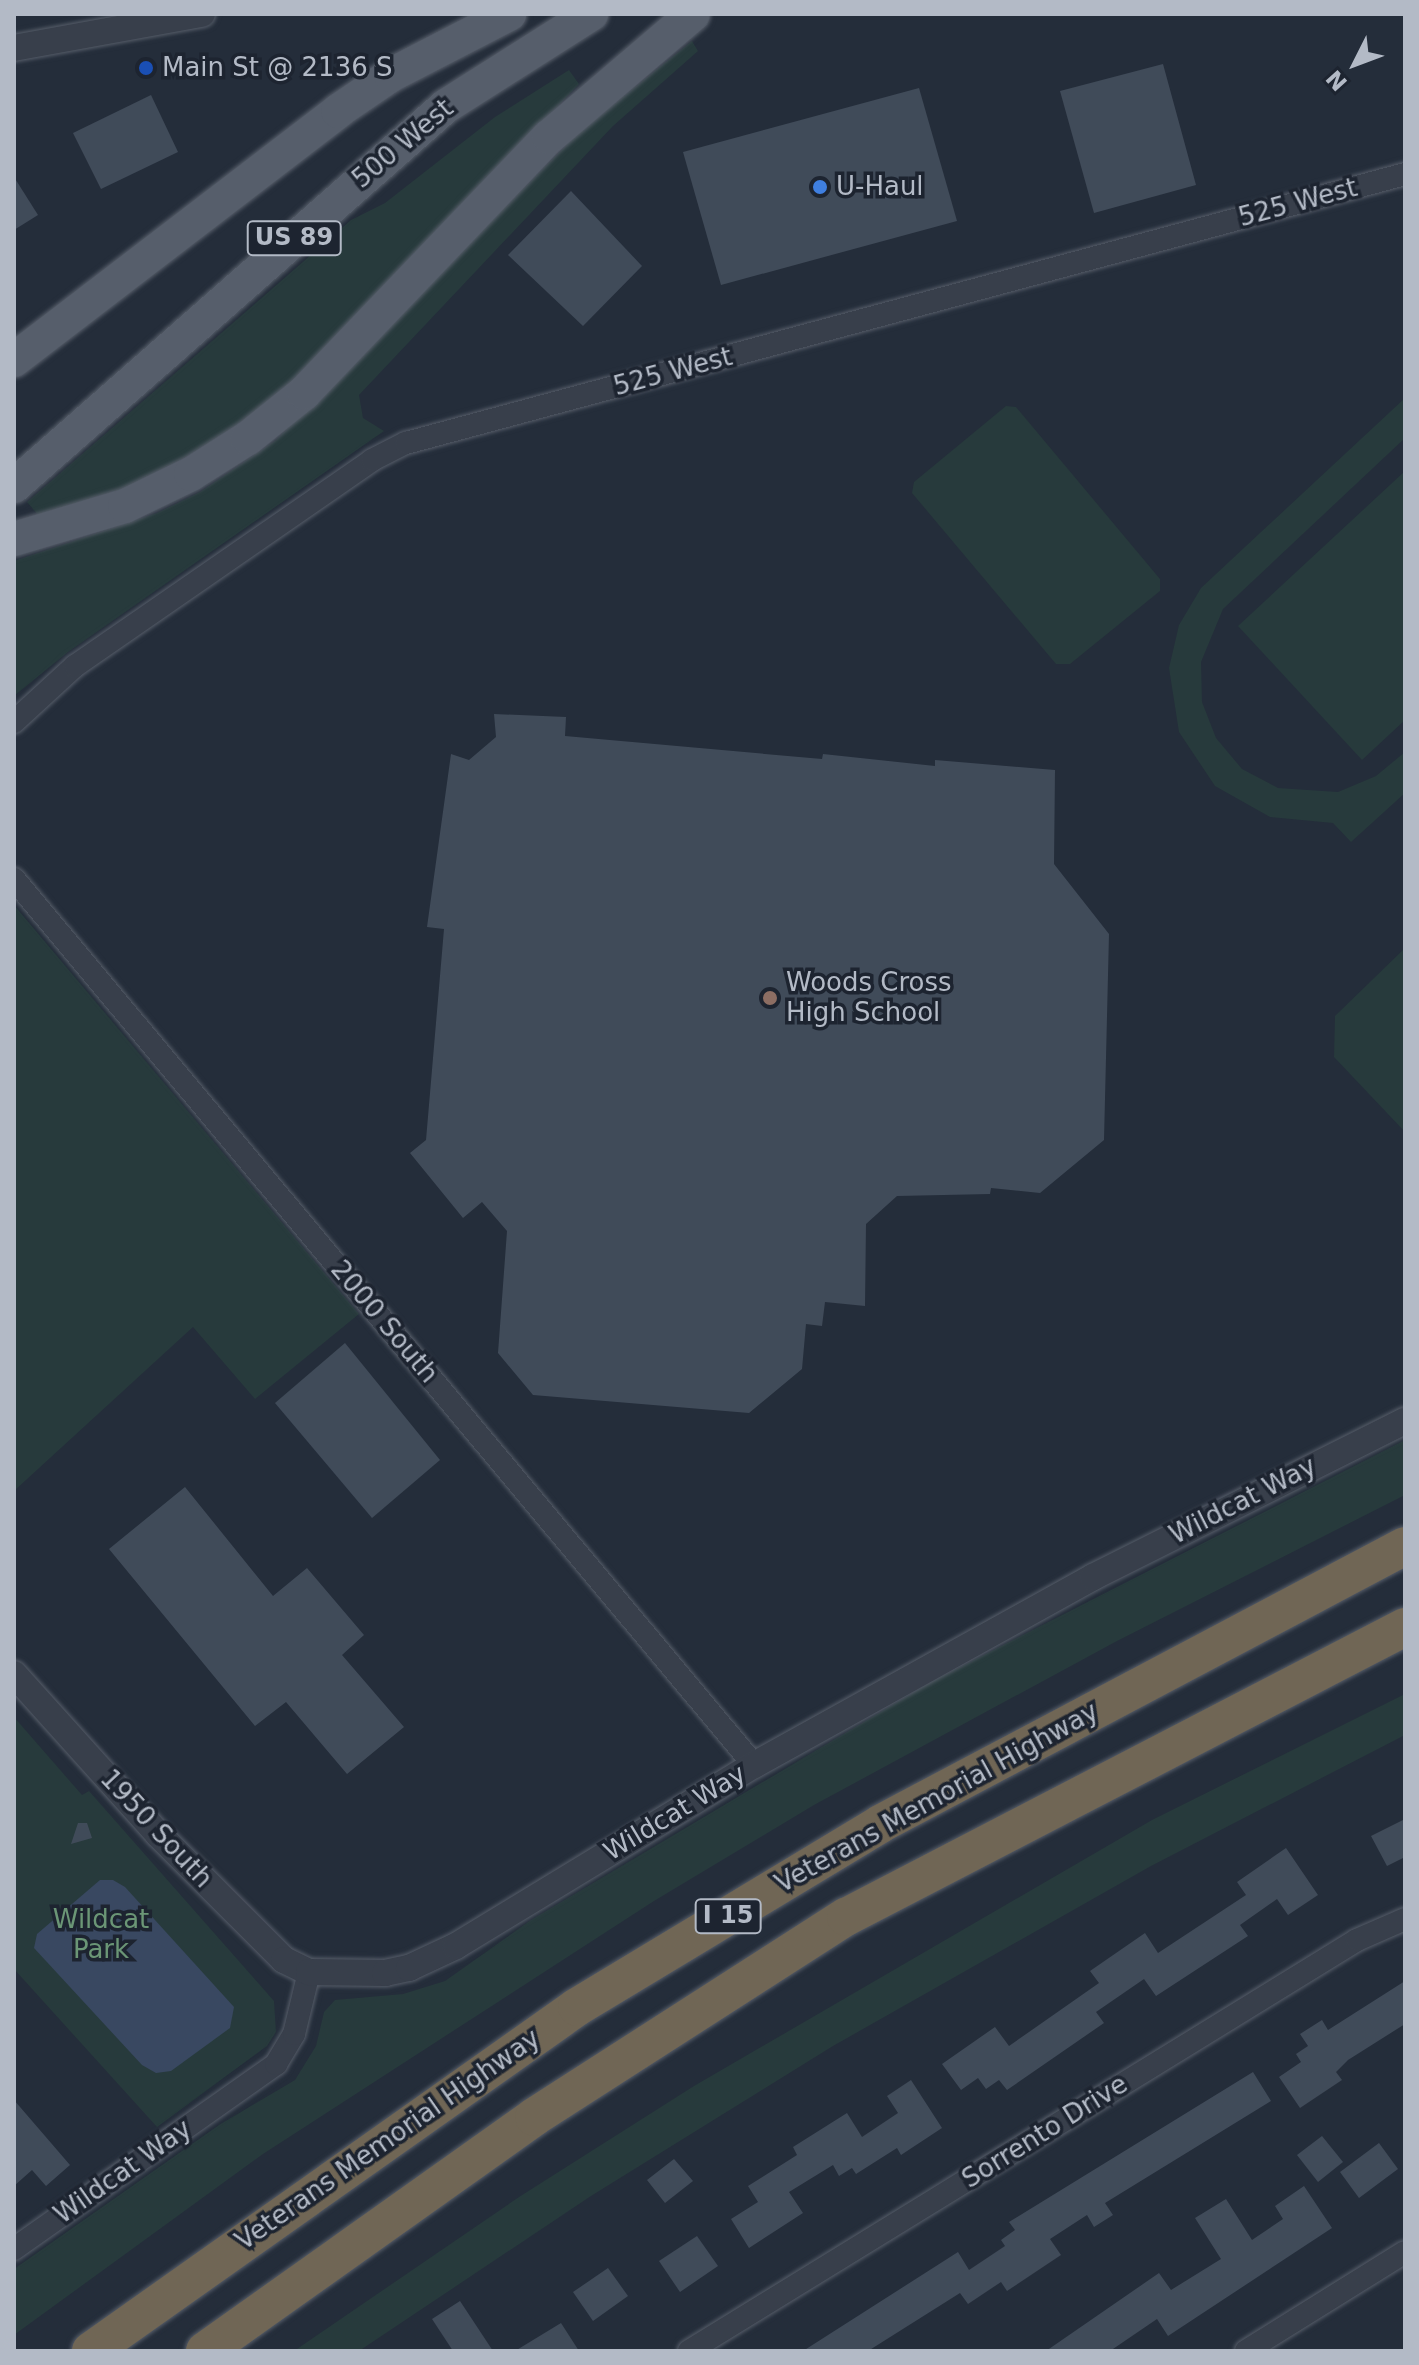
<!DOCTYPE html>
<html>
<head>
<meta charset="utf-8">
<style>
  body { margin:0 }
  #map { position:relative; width:1419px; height:2365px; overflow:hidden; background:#242d3a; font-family:"DejaVu Sans",sans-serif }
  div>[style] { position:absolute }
  .green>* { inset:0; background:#273a3c }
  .water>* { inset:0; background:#394861 }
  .building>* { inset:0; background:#404b59 }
  .roads { filter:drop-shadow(0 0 2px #565d69) drop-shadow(0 0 2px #565d69) }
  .minor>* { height:22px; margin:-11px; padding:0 11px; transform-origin:11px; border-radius:11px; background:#383f4b }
  .tertiary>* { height:26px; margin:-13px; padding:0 13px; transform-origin:13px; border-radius:13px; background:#383f4b }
  .primary>* { height:34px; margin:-17px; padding:0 17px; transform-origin:17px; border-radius:17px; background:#565e6b }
  .motorway>* { height:38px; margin:-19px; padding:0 19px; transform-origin:19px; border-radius:19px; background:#706655 }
  .dots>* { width:22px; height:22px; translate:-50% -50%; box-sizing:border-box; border:4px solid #1d2430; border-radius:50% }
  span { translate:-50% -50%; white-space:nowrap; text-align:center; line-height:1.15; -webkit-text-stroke:7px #1d2430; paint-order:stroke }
  .shield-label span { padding:2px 6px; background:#1d2430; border:2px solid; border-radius:6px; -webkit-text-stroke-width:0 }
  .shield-label { font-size:24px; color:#b3bac6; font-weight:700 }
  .poi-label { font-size:26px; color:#b3bac6 }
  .left { translate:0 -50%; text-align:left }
  .street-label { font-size:26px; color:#b3bac6 }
  .park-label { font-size:26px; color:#6b9676 }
  .frame { position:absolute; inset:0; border:16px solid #b3bac6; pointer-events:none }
  .north { position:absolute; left:1315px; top:24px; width:80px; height:80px; -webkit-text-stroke:6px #1d2430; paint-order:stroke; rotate:228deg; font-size:22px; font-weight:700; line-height:32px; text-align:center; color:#b3bac6 }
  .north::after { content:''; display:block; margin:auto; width:28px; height:36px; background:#b3bac6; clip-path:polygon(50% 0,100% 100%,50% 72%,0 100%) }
</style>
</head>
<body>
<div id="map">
  <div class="green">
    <div style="clip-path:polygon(692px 41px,698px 51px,613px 126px,359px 395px,363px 418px,384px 431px,68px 652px,14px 696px,14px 561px,157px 513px,200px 492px,276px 440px,579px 132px)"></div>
    <div style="clip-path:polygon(569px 70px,579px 84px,325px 351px,255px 416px,144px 485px,39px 516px,27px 502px,351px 220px,385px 203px,495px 117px)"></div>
    <div style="clip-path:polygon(1405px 398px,1405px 438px,1223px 609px,1201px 662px,1202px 702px,1216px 738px,1242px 769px,1278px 788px,1338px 792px,1376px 776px,1405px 752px,1405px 793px,1351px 842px,1333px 823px,1270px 817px,1215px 786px,1179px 732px,1169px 668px,1179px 625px,1201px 588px)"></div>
    <div style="clip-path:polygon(1006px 406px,1016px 407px,1160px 579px,1160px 591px,1070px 664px,1056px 664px,912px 493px,914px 482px)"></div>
    <div style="clip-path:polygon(1405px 471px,1405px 720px,1362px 760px,1238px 626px)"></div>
    <div style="clip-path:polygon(14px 905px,359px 1314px,255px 1399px,193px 1327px,14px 1491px)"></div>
    <div style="clip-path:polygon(1405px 948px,1405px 1132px,1334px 1057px,1335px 1016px)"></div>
    <div style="clip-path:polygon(1405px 1440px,1405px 1495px,1117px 1641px,814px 1805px,654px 1901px,263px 2154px,14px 2335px,14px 2269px,219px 2125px,295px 2080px,316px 2046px,324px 2012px,335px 2000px,403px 1994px,445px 1981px,531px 1920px,931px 1682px)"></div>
    <div style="clip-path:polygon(1405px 1694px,1405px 1735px,1151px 1866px,833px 2046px,591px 2196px,359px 2351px,294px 2351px,519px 2197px,694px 2086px,1152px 1820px)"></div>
    <div style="clip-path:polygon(14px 1717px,82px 1795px,89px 1791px,274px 2001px,276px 2032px,267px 2046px,157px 2127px,14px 1969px)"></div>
  </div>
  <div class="water">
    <div style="clip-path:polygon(100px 1880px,113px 1880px,125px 1887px,234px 2007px,230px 2028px,171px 2071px,156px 2073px,142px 2065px,34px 1948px,37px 1934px)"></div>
  </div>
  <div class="building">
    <div style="clip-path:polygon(1163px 64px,1196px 185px,1094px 213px,1060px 91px)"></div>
    <div style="clip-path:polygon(919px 88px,957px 221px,721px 285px,683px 152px)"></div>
    <div style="clip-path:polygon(151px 95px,178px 152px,101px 189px,73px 133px)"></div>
    <div style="clip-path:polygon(14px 177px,38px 215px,14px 230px)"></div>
    <div style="clip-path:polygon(571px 191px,642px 266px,583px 326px,508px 255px)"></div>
    <div style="clip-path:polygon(494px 714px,566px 717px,565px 736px,822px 759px,823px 754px,935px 766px,935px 760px,1055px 770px,1054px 864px,1109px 934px,1104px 1140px,1040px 1193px,991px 1188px,990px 1194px,897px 1196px,866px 1224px,865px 1306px,825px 1302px,822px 1326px,806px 1324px,802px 1369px,749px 1413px,533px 1395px,498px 1353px,507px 1231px,482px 1202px,463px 1218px,410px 1153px,426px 1140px,444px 929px,427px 927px,451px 754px,469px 760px,496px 737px)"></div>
    <div style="clip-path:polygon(345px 1343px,440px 1460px,372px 1518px,275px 1403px)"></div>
    <div style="clip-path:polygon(185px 1487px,273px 1596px,307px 1568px,364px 1635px,342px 1655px,404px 1727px,347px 1774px,286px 1702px,255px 1726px,109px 1549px)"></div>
    <div style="clip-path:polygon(1405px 1819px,1405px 1857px,1387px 1866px,1371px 1836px)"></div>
    <div style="clip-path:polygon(78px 1823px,87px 1823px,92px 1838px,71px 1844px)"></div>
    <div style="clip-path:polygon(1286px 1848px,1318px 1895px,1288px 1915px,1277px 1899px,1240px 1925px,1248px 1936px,1156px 1996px,1144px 1979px,1096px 2012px,1104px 2023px,1007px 2090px,999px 2080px,986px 2089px,978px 2078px,961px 2090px,942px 2064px,995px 2027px,1009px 2046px,1099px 1983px,1090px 1971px,1145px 1933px,1158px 1953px,1246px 1895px,1237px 1882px)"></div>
    <div style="clip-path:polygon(1405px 1981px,1405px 2024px,1348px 2060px,1336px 2072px,1342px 2080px,1300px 2108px,1279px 2077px,1301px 2062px,1296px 2054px,1308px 2046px,1300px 2034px,1322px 2020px,1328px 2030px)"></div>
    <div style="clip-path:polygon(1253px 2072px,1271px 2101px,1105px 2203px,1113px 2215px,1094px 2227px,1087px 2215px,1050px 2239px,1061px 2255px,1007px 2291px,1001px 2282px,968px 2304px,960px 2293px,868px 2351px,803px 2351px,958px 2252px,969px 2270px,1005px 2246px,1001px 2240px,1015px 2230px,1009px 2222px)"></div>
    <div style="clip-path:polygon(911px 2080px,942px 2128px,901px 2155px,897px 2148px,856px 2174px,852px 2168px,839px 2176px,833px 2165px,789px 2192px,803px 2213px,749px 2248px,731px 2219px,758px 2202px,748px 2186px,797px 2155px,793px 2147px,847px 2113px,862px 2137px,898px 2113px,887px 2096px)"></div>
    <div style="clip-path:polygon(14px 2100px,70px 2165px,46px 2186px,32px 2170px,14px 2186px)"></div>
    <div style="clip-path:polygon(1322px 2136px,1343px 2162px,1318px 2182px,1297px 2155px)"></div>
    <div style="clip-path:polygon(1379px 2143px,1398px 2169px,1359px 2198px,1340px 2172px)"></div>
    <div style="clip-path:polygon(674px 2159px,693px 2181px,665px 2203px,647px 2180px)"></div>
    <div style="clip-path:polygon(1304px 2186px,1332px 2228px,1168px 2336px,1157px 2319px,1110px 2351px,1046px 2351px,1159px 2273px,1171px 2290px,1221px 2259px,1195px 2218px,1226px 2199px,1252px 2240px,1283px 2219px,1275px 2206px)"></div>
    <div style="clip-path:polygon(697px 2236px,718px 2266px,680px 2292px,659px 2261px)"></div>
    <div style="clip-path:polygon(608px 2268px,628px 2296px,593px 2321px,573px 2292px)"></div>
    <div style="clip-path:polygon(460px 2301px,493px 2351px,453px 2351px,432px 2319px)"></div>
    <div style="clip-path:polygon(561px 2323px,579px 2351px,515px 2351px)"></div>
  </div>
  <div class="roads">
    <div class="minor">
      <div style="left:14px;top:722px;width:83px;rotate:-42.6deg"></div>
      <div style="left:75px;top:666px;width:361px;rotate:-34.7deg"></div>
      <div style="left:372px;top:460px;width:38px;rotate:-27deg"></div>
      <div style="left:406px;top:443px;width:1035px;rotate:-15.07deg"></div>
      <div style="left:14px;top:879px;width:1154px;rotate:50.13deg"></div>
      <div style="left:14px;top:2249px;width:321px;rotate:-35.2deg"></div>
      <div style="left:276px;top:2064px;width:35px;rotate:-59deg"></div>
      <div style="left:294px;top:2034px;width:64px;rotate:-76.4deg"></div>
      <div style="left:689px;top:2351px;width:784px;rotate:-31.6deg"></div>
      <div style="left:1357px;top:1940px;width:52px;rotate:-23.6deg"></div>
      <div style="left:1246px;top:2351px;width:187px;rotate:-31.9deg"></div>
    </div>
    <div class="tertiary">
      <div style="left:14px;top:48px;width:191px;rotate:-10.3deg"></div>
      <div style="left:14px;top:1674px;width:215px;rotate:48deg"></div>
      <div style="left:158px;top:1834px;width:178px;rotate:45deg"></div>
      <div style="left:284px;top:1960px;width:28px;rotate:26deg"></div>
      <div style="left:309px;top:1972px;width:76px;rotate:0.8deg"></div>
      <div style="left:385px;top:1973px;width:25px;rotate:-12deg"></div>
      <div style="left:409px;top:1968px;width:52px;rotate:-25.1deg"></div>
      <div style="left:456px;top:1946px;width:349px;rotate:-31.3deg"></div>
      <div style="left:754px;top:1765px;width:388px;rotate:-29deg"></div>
      <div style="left:1093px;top:1577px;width:349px;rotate:-26.6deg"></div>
    </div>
    <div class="primary">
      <div style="left:14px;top:360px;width:409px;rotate:-37.5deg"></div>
      <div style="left:338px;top:111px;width:64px;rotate:-34.2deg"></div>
      <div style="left:391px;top:75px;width:133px;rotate:-27.3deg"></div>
      <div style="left:14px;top:486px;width:575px;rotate:-41.34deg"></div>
      <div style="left:446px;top:106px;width:172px;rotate:-32.4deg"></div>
      <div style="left:14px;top:539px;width:116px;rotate:-16.6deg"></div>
      <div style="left:125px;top:506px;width:73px;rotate:-25.9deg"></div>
      <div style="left:191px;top:474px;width:67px;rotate:-32.3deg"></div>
      <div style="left:248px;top:438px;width:72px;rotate:-38.8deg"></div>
      <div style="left:304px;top:393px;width:354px;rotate:-46.3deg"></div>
      <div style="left:549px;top:137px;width:189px;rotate:-40.5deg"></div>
    </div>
    <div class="motorway">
      <div style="left:91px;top:2351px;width:595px;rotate:-35.29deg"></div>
      <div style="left:577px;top:2007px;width:354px;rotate:-31.1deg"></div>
      <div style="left:880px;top:1824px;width:594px;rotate:-27.9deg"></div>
      <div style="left:205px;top:2351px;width:404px;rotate:-35.4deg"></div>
      <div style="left:534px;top:2117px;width:371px;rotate:-32.7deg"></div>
      <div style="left:846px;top:1917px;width:630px;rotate:-27.42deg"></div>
    </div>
  </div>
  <div class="dots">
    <div style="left:146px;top:68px;background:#1a4fb4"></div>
    <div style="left:820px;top:187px;background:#3f7fe0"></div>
    <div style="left:770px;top:998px;background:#8d6e63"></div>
  </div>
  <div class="shield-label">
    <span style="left:294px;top:238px">US 89</span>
    <span style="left:728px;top:1916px">I 15</span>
  </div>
  <div class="poi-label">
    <span class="left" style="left:162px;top:68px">Main St @ 2136 S</span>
    <span class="left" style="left:836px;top:187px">U-Haul</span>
    <span class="left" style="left:786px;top:998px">Woods Cross<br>High School</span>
  </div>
  <div class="street-label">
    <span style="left:403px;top:144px;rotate:-40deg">500 West</span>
    <span style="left:1298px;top:203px;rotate:-15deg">525 West</span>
    <span style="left:673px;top:372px;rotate:-15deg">525 West</span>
    <span style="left:384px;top:1322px;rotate:50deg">2000 South</span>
    <span style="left:1243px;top:1501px;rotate:-27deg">Wildcat Way</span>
    <span style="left:937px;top:1798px;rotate:-29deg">Veterans Memorial Highway</span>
    <span style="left:675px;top:1813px;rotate:-31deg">Wildcat Way</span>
    <span style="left:156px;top:1829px;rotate:47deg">1950 South</span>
    <span style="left:1045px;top:2132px;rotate:-32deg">Sorrento Drive</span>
    <span style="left:388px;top:2140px;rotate:-35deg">Veterans Memorial Highway</span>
    <span style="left:123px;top:2172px;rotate:-35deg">Wildcat Way</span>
  </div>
  <div class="park-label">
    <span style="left:101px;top:1935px">Wildcat<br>Park</span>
  </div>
  <div class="frame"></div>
  <div class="north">N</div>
</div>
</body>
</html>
